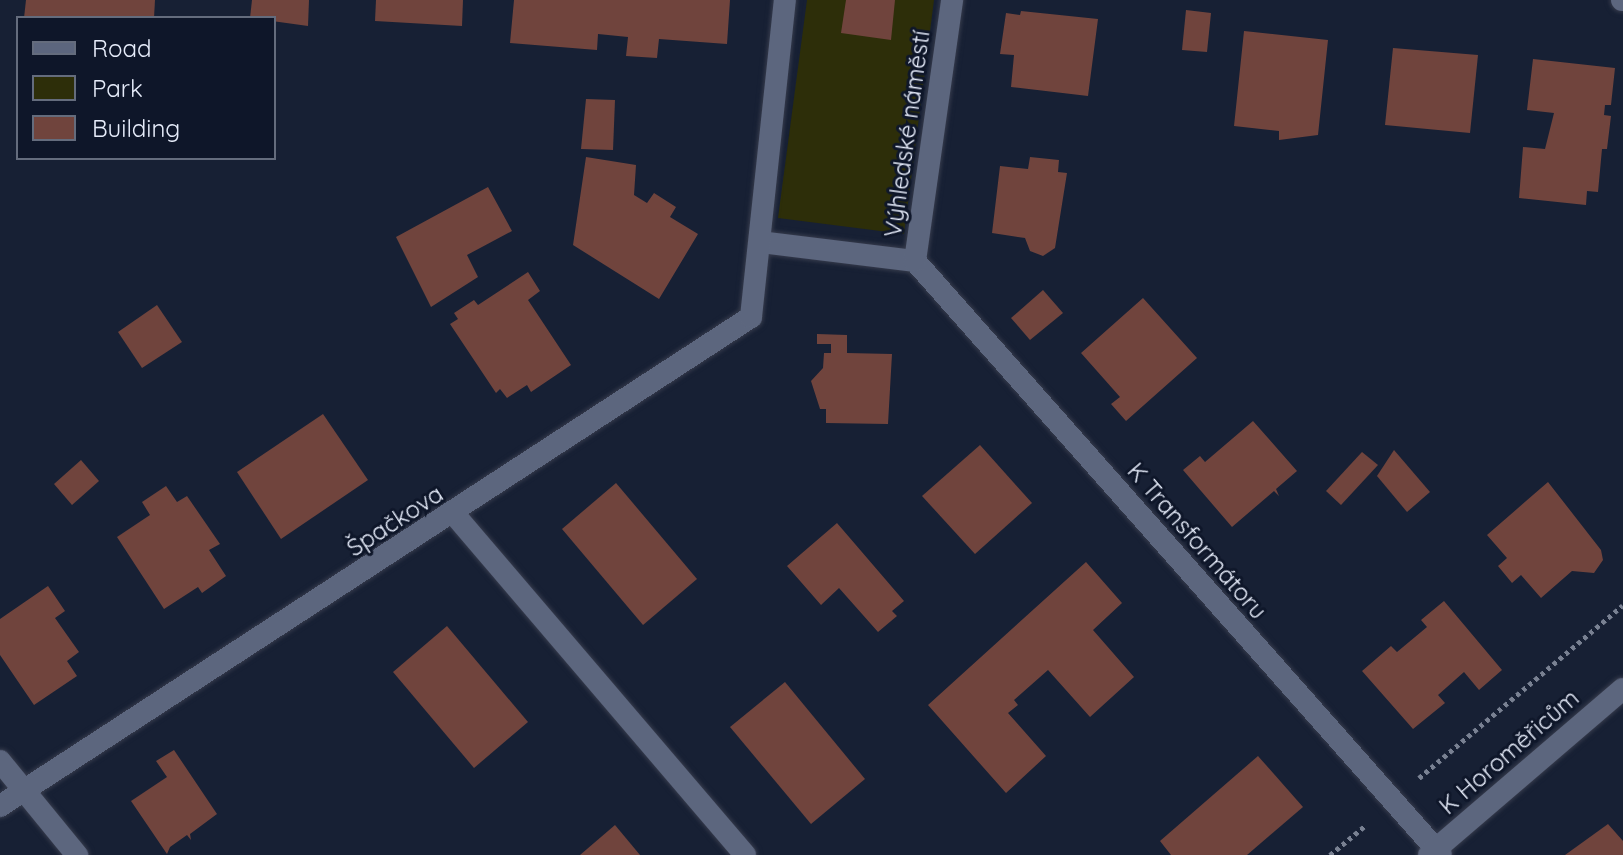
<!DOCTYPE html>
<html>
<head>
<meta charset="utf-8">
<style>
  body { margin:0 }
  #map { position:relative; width:1623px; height:855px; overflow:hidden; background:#172034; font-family:Quicksand,sans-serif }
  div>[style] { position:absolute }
  .green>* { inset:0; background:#2d2e09 }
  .building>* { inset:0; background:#70443d }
  .path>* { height:5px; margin-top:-2.5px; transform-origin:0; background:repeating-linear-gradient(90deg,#798192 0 4px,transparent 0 8px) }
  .roads { filter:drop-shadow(0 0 2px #363b4c) drop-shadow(0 0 2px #363b4c) }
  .service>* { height:22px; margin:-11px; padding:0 11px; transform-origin:11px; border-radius:11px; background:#5c667e }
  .minor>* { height:22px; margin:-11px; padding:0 11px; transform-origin:11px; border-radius:11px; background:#5c667e }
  span { translate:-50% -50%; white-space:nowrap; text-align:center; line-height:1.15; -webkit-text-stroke:6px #0e1629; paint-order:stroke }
  .street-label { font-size:24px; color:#e6ecfa }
  .legend { position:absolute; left:16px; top:16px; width:260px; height:144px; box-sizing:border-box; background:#0e1629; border:2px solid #646c7d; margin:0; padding:10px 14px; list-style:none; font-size:24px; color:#e6ecfa }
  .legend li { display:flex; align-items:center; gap:16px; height:40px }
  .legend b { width:40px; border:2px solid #646c7d }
</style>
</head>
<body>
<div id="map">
  <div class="green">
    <div style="clip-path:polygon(807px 0,934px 0,904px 234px,778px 218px)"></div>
  </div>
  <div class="building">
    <div style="clip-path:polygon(26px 0,155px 0,154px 18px,24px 18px)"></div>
    <div style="clip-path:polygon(252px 0,309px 0,308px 26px,250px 18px)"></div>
    <div style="clip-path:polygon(376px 0,463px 0,462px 26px,375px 21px)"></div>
    <div style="clip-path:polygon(514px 0,730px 0,727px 44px,659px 39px,657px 58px,626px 56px,628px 37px,598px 34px,597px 50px,510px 43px)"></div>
    <div style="clip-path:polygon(846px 0,895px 0,891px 40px,841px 33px)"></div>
    <div style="clip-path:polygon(1186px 10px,1211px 13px,1207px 52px,1182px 50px)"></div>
    <div style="clip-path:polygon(1021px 11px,1098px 19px,1088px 96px,1011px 87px,1014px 55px,1000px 54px,1006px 13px,1020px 15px)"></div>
    <div style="clip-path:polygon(1244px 31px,1328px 40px,1318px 135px,1279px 140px,1279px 131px,1234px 126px)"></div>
    <div style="clip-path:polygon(1393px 48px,1478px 55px,1470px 133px,1385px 125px)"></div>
    <div style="clip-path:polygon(1533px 59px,1615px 68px,1611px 105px,1605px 105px,1604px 115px,1611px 116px,1607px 149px,1602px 149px,1598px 192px,1587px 191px,1586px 205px,1519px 198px,1523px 147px,1545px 149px,1554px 113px,1527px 110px)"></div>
    <div style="clip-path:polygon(586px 99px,615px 100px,613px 150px,581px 149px)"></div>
    <div style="clip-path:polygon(586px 157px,636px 165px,634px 195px,647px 203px,654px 193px,676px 207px,670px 217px,698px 234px,659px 299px,573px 245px)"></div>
    <div style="clip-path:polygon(1030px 157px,1059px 160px,1058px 172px,1067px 173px,1055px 248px,1043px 256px,1030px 251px,1025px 238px,992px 233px,1000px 166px,1028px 169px)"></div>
    <div style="clip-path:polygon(488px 187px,512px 231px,467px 255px,478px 277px,431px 307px,396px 237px)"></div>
    <div style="clip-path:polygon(528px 272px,540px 291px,528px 300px,571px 365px,531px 392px,527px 385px,507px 398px,500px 389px,496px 393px,450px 324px,458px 319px,454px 313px,474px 300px,478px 305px)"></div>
    <div style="clip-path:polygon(1043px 290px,1063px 313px,1030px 340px,1011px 318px)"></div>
    <div style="clip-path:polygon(1143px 298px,1197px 358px,1126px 421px,1111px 404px,1120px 397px,1081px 353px)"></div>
    <div style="clip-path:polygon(157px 305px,182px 342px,142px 368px,118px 332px)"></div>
    <div style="clip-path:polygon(817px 334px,847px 335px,847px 353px,892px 354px,888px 424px,826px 423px,826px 409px,820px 409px,811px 381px,823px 368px,824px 353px,831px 353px,831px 344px,817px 344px)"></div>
    <div style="clip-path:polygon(323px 414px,368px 480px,281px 539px,237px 472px)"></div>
    <div style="clip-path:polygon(1253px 421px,1297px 471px,1276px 489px,1279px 496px,1274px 491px,1232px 527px,1183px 470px,1200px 456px,1205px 462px)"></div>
    <div style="clip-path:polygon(980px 445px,1032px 503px,975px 554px,922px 496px)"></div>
    <div style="clip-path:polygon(1394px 450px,1430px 492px,1407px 512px,1377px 476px)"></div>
    <div style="clip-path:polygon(1362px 452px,1378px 465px,1341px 505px,1326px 491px)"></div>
    <div style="clip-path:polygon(81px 460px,99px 481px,72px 505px,54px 484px)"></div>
    <div style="clip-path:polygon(1548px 482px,1601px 550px,1603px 560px,1594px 573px,1572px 571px,1541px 598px,1521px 575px,1512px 583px,1498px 566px,1507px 558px,1487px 535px)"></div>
    <div style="clip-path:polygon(616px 483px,697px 579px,643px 625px,562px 529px)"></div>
    <div style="clip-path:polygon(166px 486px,177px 502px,187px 496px,220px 544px,209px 550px,226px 576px,202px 593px,198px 587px,164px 609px,117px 537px,150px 515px,142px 502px)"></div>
    <div style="clip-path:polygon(837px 523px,904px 601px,892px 611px,897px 616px,878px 632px,839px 588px,821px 605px,787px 566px)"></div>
    <div style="clip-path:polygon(1086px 562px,1122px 603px,1093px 630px,1134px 677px,1090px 717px,1048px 670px,1014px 700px,1018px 705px,1008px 713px,1046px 756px,1006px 793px,928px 705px)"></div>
    <div style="clip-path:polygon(48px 586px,65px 611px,55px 618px,79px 652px,67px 661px,77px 676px,34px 705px,0 655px,0 619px)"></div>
    <div style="clip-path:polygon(1444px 601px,1502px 670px,1479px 690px,1464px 672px,1438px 695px,1445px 703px,1413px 729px,1362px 671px,1391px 646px,1397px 652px,1427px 627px,1421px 620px)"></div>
    <div style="clip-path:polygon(447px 626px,528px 722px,474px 768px,393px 672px)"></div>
    <div style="clip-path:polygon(785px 682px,865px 779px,811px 824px,730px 727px)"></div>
    <div style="clip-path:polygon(174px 750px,217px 814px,190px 834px,191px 840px,187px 835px,170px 847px,167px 854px,131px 801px,167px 777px,156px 761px)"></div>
    <div style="clip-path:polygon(1258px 756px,1303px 807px,1247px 855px,1171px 855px,1160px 841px)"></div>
    <div style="clip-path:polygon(1608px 824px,1623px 841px,1623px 855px,1565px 855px)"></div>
    <div style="clip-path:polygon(615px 825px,640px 855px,580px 855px)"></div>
  </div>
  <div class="path">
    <div style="left:1419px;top:778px;width:267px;rotate:-40.3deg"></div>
    <div style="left:1330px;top:855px;width:47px;rotate:-39.8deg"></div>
  </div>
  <div class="roads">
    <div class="service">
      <div style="left:454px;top:514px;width:448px;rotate:49.5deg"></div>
    </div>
    <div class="minor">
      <div style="left:1622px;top:0;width:1px"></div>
      <div style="left:760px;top:242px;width:156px;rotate:7deg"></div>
      <div style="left:915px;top:261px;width:793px;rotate:48.47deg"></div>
      <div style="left:915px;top:261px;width:264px;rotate:-81.9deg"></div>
      <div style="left:0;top:761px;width:122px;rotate:50.7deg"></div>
      <div style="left:0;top:806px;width:896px;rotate:-33.07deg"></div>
      <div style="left:751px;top:317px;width:319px;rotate:-83.9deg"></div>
      <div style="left:1429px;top:855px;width:255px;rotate:-40.6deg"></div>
    </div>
  </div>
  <div class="street-label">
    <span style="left:907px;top:134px;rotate:-82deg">Výhledské náměstí</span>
    <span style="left:395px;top:521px;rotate:-33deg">Špačkova</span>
    <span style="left:1197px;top:541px;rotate:49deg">K Transformátoru</span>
    <span style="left:1509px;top:752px;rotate:-41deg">K Horoměřicům</span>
  </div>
  <ul class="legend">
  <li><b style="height:10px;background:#5c667e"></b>Road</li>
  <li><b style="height:22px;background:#2d2e09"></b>Park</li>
  <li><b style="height:22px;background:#70443d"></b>Building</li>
  </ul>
</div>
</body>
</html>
